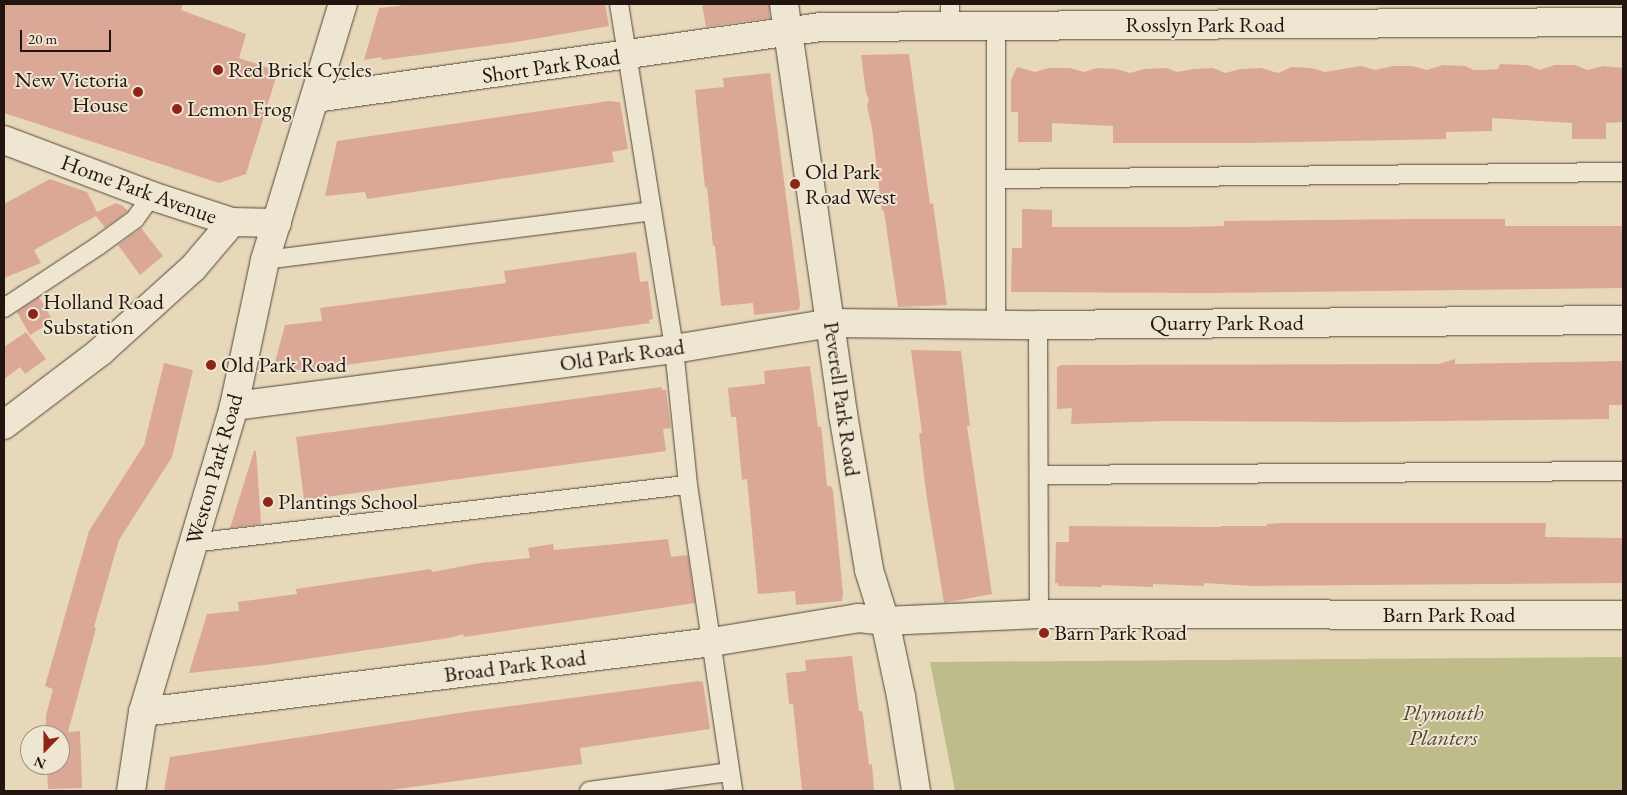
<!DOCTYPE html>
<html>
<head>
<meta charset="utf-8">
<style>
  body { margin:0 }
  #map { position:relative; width:1627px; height:795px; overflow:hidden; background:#e7d8ba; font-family:"EB Garamond",serif }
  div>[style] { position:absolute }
  .green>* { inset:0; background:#bebc8a }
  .building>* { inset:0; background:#dba796 }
  .roads { filter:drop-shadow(0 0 1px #53453a) drop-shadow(0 0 1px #53453a) }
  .lane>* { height:18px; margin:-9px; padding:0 9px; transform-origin:9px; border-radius:9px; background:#efe6d2 }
  .street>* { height:28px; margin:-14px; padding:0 14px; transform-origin:14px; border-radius:14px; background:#efe6d2 }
  .secondary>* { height:28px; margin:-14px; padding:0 14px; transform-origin:14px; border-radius:14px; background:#efe6d2 }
  .dots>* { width:14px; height:14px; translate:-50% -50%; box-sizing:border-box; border:2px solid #efe6d2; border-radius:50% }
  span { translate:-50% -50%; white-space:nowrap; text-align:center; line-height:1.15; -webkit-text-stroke:4px #efe6d2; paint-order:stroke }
  .street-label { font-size:22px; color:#22140f }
  .poi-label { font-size:22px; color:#22140f }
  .left { translate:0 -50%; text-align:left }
  .right { translate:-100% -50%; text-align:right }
  .park-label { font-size:22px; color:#514634; font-style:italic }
  .frame { position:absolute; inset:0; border:5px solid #22140f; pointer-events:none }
  .north { position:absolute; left:20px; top:725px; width:50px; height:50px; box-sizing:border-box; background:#efe6d2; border:1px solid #9d9284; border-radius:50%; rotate:202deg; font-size:14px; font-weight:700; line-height:20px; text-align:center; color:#22140f }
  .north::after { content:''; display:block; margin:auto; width:18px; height:22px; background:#8f2418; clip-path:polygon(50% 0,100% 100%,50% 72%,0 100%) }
  .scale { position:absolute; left:20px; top:30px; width:91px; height:22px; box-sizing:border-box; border:2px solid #22140f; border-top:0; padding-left:6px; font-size:15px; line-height:18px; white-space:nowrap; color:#22140f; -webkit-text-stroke:4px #efe6d2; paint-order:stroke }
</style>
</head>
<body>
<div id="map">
  <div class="green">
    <div style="clip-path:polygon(1623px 657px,1623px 791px,955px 791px,930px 662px)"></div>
  </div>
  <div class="building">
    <div style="clip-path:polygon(4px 4px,183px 4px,181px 10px,246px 34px,239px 58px,278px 71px,246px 174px,219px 183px,4px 113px)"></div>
    <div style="clip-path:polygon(400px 4px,605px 4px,609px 26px,516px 42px,382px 60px,381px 57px,364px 60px,379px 8px,401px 6px)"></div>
    <div style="clip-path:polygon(702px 4px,769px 4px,770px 18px,706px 27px)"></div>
    <div style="clip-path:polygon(909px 54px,930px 204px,933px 203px,947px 305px,898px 307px,884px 211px,882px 211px,872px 128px,867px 106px,869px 99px,866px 93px,861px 55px)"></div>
    <div style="clip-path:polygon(1500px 64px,1527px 65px,1540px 70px,1555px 65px,1575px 65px,1587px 70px,1603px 66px,1623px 68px,1623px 122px,1606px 123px,1606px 139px,1572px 139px,1572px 123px,1492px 118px,1492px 131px,1446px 132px,1446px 139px,1244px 143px,1113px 143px,1113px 126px,1052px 123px,1052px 142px,1018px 142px,1018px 112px,1011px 112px,1011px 80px,1017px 67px,1035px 72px,1049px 68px,1070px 68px,1084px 72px,1097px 68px,1116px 69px,1130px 73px,1144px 69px,1166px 68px,1177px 72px,1193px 69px,1213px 68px,1225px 73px,1241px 69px,1261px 68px,1278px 73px,1292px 67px,1311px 68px,1325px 72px,1361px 66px,1375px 70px,1393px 66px,1412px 66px,1427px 70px,1443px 65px,1465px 66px,1474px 70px,1483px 70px,1498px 69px)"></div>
    <div style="clip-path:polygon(770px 73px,800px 304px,799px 310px,754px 315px,753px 303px,721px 306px,715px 246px,713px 246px,707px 187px,705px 188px,695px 90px,724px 87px,723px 78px)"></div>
    <div style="clip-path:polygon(609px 101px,620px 102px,628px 149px,612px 152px,614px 162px,367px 199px,365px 192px,325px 196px,337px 141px)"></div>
    <div style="clip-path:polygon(50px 179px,87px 192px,97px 212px,116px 203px,123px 206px,128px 211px,105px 228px,96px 216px,34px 250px,41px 263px,4px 278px,4px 204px)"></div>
    <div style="clip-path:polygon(1022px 209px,1052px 210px,1052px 227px,1188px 227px,1224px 226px,1224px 221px,1420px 219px,1505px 219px,1505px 226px,1623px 226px,1623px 288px,1208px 293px,1011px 292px,1012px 248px,1022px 248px)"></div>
    <div style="clip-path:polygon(141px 228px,163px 256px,140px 275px,118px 245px)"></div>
    <div style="clip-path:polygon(636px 252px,640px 282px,648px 281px,653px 319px,649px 320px,650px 323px,317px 369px,288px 371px,287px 361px,275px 362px,285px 325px,322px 321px,320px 308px,506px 283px,504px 271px)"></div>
    <div style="clip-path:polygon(39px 297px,53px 321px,30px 335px,17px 312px)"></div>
    <div style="clip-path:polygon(26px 332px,46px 359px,25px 374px,20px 367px,4px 379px,4px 347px)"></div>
    <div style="clip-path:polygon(911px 350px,961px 351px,970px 426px,967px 426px,992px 594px,944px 603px,926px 492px,919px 433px,922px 433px)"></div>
    <div style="clip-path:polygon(1455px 359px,1455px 364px,1623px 361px,1623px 405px,1609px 405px,1609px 419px,1343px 422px,1167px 421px,1071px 424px,1072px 408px,1057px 409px,1057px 367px,1062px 365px,1439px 364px)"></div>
    <div style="clip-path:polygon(164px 363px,193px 370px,172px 457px,119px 540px,94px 627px,96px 628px,68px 732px,80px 731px,82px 788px,48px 789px,47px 765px,60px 765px,60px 735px,46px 735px,46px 715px,53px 689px,45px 686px,89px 531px,144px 445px)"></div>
    <div style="clip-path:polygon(810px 366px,818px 427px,821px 427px,822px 434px,827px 486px,831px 486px,833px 491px,843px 594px,842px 601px,796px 605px,795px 591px,758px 594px,747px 479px,742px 480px,736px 417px,731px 417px,728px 388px,765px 384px,764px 371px)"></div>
    <div style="clip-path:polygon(662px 387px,662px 390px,666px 390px,671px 428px,663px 429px,666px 451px,304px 500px,296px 437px)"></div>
    <div style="clip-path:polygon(254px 451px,256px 451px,261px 524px,230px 528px)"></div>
    <div style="clip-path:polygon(1281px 523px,1546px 523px,1545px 537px,1623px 538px,1623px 583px,1253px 586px,1204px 583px,1204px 586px,1153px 584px,1153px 587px,1102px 585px,1102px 587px,1058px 586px,1058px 583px,1055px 583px,1056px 542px,1069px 542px,1069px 526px,1221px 527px,1221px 526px,1267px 526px,1267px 524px)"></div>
    <div style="clip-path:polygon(668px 539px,671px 557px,688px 555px,695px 603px,464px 637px,463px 634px,449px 638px,265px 665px,189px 673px,207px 614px,239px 611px,238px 602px,297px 594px,296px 589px,431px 569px,432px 572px,480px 563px,530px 558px,528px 548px,553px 544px,554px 550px)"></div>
    <div style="clip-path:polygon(852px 656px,859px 711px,862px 711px,863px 715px,869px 765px,872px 764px,874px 791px,802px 791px,793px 704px,789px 704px,786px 673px,806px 671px,805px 660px)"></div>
    <div style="clip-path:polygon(699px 681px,703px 682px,710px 729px,580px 748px,582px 764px,383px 791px,164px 791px,170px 757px,466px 712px)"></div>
  </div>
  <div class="roads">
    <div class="lane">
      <div style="left:619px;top:4px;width:349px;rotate:80.9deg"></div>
      <div style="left:674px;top:349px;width:137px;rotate:84.1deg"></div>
      <div style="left:688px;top:485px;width:309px;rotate:81.6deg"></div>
      <div style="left:950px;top:26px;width:22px;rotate:-90deg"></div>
      <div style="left:996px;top:26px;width:298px;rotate:90deg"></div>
      <div style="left:996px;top:179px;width:627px;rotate:-0.64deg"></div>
      <div style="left:265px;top:260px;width:390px;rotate:-7.2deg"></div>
      <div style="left:4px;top:308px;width:113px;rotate:-33.4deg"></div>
      <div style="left:98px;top:246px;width:46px;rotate:-36.1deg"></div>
      <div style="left:135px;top:219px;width:29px;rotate:-54deg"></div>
      <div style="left:1038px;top:325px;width:289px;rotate:89.8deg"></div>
      <div style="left:1039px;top:475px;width:584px;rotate:-0.39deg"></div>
      <div style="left:192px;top:543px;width:499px;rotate:-6.7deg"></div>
      <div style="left:589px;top:791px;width:141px;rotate:-7.7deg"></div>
    </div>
    <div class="street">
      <div style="left:315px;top:98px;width:511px;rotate:-7.99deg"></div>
      <div style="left:821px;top:27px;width:802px;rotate:-0.36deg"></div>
      <div style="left:4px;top:140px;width:158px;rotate:20.7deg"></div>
      <div style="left:152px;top:196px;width:84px;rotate:18deg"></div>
      <div style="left:232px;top:222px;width:45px;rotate:1.3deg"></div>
      <div style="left:234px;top:406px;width:444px;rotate:-7.4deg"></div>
      <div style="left:674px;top:349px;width:159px;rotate:-9.4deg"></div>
      <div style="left:831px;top:323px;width:207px;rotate:0.6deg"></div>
      <div style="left:1038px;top:325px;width:585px;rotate:-0.49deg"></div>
      <div style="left:4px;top:425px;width:121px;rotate:-37.2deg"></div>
      <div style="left:100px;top:352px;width:125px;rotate:-42.1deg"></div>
      <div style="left:193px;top:268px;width:60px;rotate:-49.7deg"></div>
      <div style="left:143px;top:712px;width:573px;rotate:-7.01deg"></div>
      <div style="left:712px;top:642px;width:148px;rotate:-9.3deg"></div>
      <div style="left:858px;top:618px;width:27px;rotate:6deg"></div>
      <div style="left:885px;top:621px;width:154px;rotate:-2.6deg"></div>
      <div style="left:1039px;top:614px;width:584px;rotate:0.1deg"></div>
    </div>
    <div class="secondary">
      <div style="left:784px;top:4px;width:414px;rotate:81.8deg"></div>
      <div style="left:843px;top:414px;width:158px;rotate:80.5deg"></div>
      <div style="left:869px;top:570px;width:53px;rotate:72.6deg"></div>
      <div style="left:885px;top:621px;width:77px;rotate:78deg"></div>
      <div style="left:901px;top:696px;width:96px;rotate:81deg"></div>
      <div style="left:131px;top:791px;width:80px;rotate:-81.4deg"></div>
      <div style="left:143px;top:712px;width:319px;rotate:-73.4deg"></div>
      <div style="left:234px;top:406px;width:149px;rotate:-78deg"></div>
      <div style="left:265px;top:260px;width:268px;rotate:-73.1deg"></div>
    </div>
  </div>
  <div class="dots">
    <div style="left:218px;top:70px;background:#8f2418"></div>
    <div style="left:138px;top:92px;background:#8f2418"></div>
    <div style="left:177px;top:109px;background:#8f2418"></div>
    <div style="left:795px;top:184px;background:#8f2418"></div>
    <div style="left:33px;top:314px;background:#8f2418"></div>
    <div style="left:211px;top:365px;background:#8f2418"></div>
    <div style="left:268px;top:502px;background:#8f2418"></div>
    <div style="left:1044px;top:633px;background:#8f2418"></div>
  </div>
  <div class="street-label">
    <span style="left:1205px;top:25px">Rosslyn Park Road</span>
    <span style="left:551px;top:66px;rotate:-8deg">Short Park Road</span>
    <span style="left:139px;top:189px;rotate:20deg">Home Park Avenue</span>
    <span style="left:1227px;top:323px">Quarry Park Road</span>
    <span style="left:622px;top:355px;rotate:-8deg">Old Park Road</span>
    <span style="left:842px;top:399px;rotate:82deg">Peverell Park Road</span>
    <span style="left:214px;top:469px;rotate:-74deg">Weston Park Road</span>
    <span style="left:1449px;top:615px">Barn Park Road</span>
    <span style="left:515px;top:666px;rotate:-7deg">Broad Park Road</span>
  </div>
  <div class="poi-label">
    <span class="left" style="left:228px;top:70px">Red Brick Cycles</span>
    <span class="right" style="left:128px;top:92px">New Victoria<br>House</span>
    <span class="left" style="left:187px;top:109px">Lemon Frog</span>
    <span class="left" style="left:805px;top:184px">Old Park<br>Road West</span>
    <span class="left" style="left:43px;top:314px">Holland Road<br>Substation</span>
    <span class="left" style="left:221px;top:365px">Old Park Road</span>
    <span class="left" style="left:278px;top:502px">Plantings School</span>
    <span class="left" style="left:1054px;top:633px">Barn Park Road</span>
  </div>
  <div class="park-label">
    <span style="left:1443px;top:725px">Plymouth<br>Planters</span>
  </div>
  <div class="frame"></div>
  <div class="north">N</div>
  <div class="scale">20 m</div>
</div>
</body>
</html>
